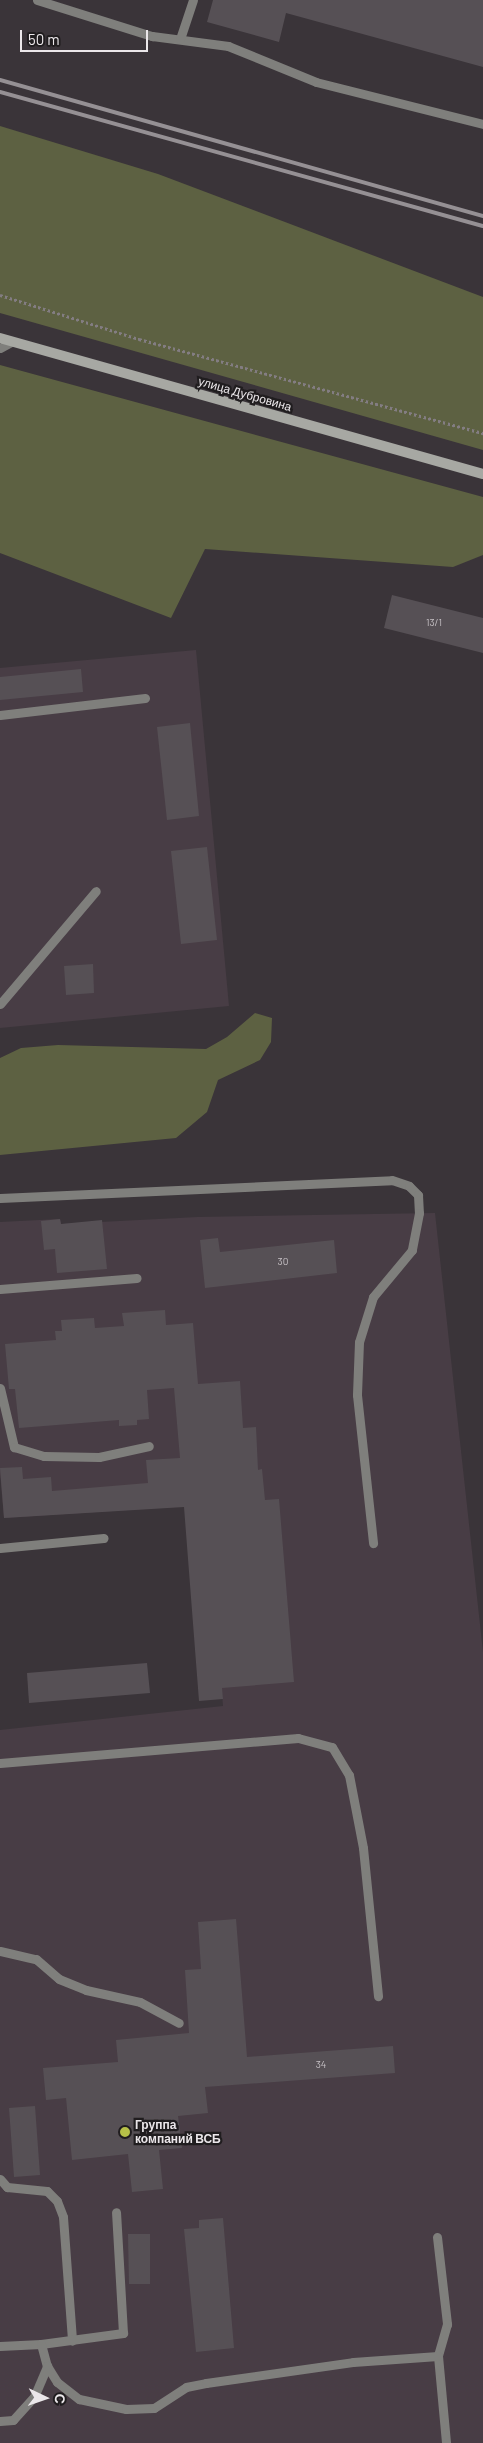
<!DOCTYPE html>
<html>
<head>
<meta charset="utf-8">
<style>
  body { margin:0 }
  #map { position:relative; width:483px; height:2443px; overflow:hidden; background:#3a3439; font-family:Barlow,sans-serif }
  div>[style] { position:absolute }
  .built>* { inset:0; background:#483d45 }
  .green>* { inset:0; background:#5d6142 }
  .building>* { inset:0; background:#565055 }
  .path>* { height:3px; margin-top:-1.5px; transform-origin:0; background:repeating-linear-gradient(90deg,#837d82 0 2.5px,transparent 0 5px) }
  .lane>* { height:9px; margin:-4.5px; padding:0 4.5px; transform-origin:4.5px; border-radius:4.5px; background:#7f7f7c }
  .secondary>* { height:10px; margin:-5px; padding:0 5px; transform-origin:5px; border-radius:5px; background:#a7a8a3 }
  .rail>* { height:4px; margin:-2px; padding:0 2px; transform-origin:2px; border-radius:2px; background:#959094 }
  .dots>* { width:14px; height:14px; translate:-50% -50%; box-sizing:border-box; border:2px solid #201d1f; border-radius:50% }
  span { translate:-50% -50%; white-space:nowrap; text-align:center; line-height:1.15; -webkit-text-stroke:4.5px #201d1f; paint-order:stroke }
  .number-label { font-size:10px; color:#c6c1c5 }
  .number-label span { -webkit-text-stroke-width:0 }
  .street-label { font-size:12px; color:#ebe7ea }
  .poi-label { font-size:12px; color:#ebe7ea; font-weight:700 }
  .left { translate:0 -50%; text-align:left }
  .north { position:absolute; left:20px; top:2373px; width:50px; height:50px; -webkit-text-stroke:4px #201d1f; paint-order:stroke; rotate:93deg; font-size:14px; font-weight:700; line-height:20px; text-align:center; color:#ebe7ea }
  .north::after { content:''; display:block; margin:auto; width:18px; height:22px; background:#ebe7ea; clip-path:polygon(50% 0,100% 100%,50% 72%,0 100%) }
  .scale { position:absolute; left:20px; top:30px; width:128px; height:22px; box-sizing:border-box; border:2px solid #ebe7ea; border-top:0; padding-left:6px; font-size:15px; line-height:18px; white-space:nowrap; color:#ebe7ea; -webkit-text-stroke:4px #201d1f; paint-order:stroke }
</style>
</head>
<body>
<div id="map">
  <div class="built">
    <div style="clip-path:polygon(196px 650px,229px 1006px,0 1028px,0 668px)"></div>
    <div style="clip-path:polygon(435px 1213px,483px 1652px,483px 2443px,0 2443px,0 1730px,223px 1706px,207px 1505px,4px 1518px,0 1473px,0 1222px,60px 1219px,61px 1224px,198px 1217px)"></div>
  </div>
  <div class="green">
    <div style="clip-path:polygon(0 126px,158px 174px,483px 297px,483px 450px,0 313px)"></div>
    <div style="clip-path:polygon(0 365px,483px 497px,483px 555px,453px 567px,205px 549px,171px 618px,0 553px)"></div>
    <div style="clip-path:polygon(255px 1013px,272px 1018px,271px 1042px,260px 1060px,218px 1080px,207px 1112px,176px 1138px,0 1155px,0 1058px,21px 1048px,58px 1045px,206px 1049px,227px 1037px)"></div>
  </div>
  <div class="building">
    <div style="clip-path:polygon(213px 0,483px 0,483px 67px,286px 13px,279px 42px,207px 22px)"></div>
    <div style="clip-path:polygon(392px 595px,483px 618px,483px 653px,384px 628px)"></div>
    <div style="clip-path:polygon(81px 669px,83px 692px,0 700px,0 677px)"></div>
    <div style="clip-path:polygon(190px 723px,199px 816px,167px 820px,157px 727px)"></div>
    <div style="clip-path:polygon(207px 847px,217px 940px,181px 944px,171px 851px)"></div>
    <div style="clip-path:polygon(93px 964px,94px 993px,66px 995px,64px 966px)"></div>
    <div style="clip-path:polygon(60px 1219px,61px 1224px,102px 1220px,107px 1269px,57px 1273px,55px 1249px,44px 1250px,41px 1221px)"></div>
    <div style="clip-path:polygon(218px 1238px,220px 1252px,334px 1240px,337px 1273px,205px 1288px,200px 1240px)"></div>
    <div style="clip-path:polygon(165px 1310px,166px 1325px,193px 1323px,198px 1384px,240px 1381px,243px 1428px,256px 1427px,258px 1470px,262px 1469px,265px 1500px,279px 1499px,294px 1682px,222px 1688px,223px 1699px,199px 1701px,184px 1507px,4px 1518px,0 1468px,22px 1467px,23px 1479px,51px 1477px,52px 1491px,148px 1483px,146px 1460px,180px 1458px,174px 1388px,147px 1390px,149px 1419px,137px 1420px,137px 1425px,119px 1426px,119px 1420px,19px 1428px,15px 1389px,9px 1389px,5px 1344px,56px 1340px,55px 1331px,62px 1331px,61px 1320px,94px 1318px,95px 1328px,124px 1326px,122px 1313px)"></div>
    <div style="clip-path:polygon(147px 1663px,150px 1693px,29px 1703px,27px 1673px)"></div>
    <div style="clip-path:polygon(236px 1919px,247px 2057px,393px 2046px,395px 2073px,205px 2087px,208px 2113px,178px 2116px,182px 2148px,159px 2150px,163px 2189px,132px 2192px,128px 2154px,72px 2160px,66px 2098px,46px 2100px,43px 2068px,118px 2062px,116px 2040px,189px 2033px,185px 1970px,201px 1969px,198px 1922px)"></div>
    <div style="clip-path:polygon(35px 2106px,40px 2175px,14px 2177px,9px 2108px)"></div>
    <div style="clip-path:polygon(223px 2218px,234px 2348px,196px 2352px,184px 2229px,199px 2228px,199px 2220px)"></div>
    <div style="clip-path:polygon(128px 2234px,150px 2234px,150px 2284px,129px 2284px)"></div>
  </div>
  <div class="path">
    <div style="left:0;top:295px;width:146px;rotate:17.6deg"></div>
    <div style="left:139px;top:339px;width:357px;rotate:15.3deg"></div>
  </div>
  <div class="lane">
    <div style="left:37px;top:0;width:121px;rotate:17.4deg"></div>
    <div style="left:152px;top:36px;width:77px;rotate:7.5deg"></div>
    <div style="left:228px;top:46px;width:95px;rotate:22.2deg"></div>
    <div style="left:316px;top:82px;width:172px;rotate:14.1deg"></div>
    <div style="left:180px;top:39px;width:41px;rotate:-71.6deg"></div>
    <div style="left:0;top:348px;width:13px;rotate:-29deg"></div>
    <div style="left:0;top:715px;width:146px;rotate:-6.7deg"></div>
    <div style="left:0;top:1004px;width:148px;rotate:-49.7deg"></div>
    <div style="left:0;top:1198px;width:392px;rotate:-2.6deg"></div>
    <div style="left:392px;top:1180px;width:18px;rotate:19deg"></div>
    <div style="left:409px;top:1186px;width:13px;rotate:45deg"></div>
    <div style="left:418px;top:1195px;width:18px;rotate:87deg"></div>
    <div style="left:419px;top:1213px;width:38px;rotate:101deg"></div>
    <div style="left:412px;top:1250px;width:61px;rotate:129.7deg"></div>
    <div style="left:373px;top:1297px;width:47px;rotate:107.3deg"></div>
    <div style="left:359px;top:1342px;width:53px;rotate:92.2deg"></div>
    <div style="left:357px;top:1395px;width:149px;rotate:83.8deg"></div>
    <div style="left:0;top:1289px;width:137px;rotate:-4.6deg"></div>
    <div style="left:0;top:1388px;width:61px;rotate:76.7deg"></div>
    <div style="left:14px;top:1447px;width:31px;rotate:17deg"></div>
    <div style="left:44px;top:1456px;width:55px;rotate:1deg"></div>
    <div style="left:99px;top:1457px;width:51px;rotate:-12.4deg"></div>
    <div style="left:0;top:1548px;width:104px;rotate:-5.5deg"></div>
    <div style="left:0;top:1763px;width:299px;rotate:-4.8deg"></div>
    <div style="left:298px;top:1738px;width:35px;rotate:15deg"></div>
    <div style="left:332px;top:1747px;width:33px;rotate:59deg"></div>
    <div style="left:349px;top:1775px;width:74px;rotate:79.1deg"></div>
    <div style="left:363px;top:1848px;width:149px;rotate:84.2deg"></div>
    <div style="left:0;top:1951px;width:37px;rotate:13deg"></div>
    <div style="left:36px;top:1959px;width:30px;rotate:41deg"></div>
    <div style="left:59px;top:1979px;width:29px;rotate:22deg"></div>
    <div style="left:86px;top:1990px;width:55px;rotate:12.5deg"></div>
    <div style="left:140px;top:2002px;width:44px;rotate:28.3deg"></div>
    <div style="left:0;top:2179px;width:11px;rotate:49deg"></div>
    <div style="left:7px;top:2187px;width:40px;rotate:5.7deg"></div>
    <div style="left:47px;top:2191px;width:14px;rotate:45deg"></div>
    <div style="left:57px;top:2201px;width:17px;rotate:69deg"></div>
    <div style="left:63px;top:2217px;width:124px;rotate:85.8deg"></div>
    <div style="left:437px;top:2237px;width:88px;rotate:83.4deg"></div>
    <div style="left:447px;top:2324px;width:33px;rotate:106deg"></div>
    <div style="left:438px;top:2356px;width:87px;rotate:84.7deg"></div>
    <div style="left:41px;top:2344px;width:83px;rotate:-7.6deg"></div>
    <div style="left:123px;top:2333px;width:121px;rotate:-93.3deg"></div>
    <div style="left:0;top:2346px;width:41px;rotate:-2.8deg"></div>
    <div style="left:41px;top:2344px;width:23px;rotate:75deg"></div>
    <div style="left:47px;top:2366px;width:19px;rotate:58deg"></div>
    <div style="left:57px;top:2382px;width:28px;rotate:38deg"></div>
    <div style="left:79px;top:2399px;width:48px;rotate:12deg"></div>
    <div style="left:126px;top:2409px;width:28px;rotate:-2deg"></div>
    <div style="left:154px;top:2408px;width:38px;rotate:-33deg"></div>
    <div style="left:186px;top:2387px;width:20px;rotate:-11deg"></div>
    <div style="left:206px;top:2383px;width:148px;rotate:-8.1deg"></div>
    <div style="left:353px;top:2362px;width:85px;rotate:-4deg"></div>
    <div style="left:0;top:2421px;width:13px;rotate:-4deg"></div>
    <div style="left:13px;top:2420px;width:31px;rotate:-48deg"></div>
    <div style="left:34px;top:2397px;width:34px;rotate:-67deg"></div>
  </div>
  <div class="secondary">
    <div style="left:0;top:338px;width:502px;rotate:15.73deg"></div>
  </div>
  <div class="rail">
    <div style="left:0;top:80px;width:502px;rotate:15.73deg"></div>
    <div style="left:0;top:92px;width:501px;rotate:15.51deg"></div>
  </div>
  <div class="dots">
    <div style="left:125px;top:2132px;background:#b7c148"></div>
  </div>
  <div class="number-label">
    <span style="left:434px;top:623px">13/1</span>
    <span style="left:283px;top:1262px">30</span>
    <span style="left:321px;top:2065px">34</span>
  </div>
  <div class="street-label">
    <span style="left:245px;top:394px;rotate:16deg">улица Дубровина</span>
  </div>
  <div class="poi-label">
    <span class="left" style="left:135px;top:2132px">Группа<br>компаний ВСБ</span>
  </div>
  <div class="north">С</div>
  <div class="scale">50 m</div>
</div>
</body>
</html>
